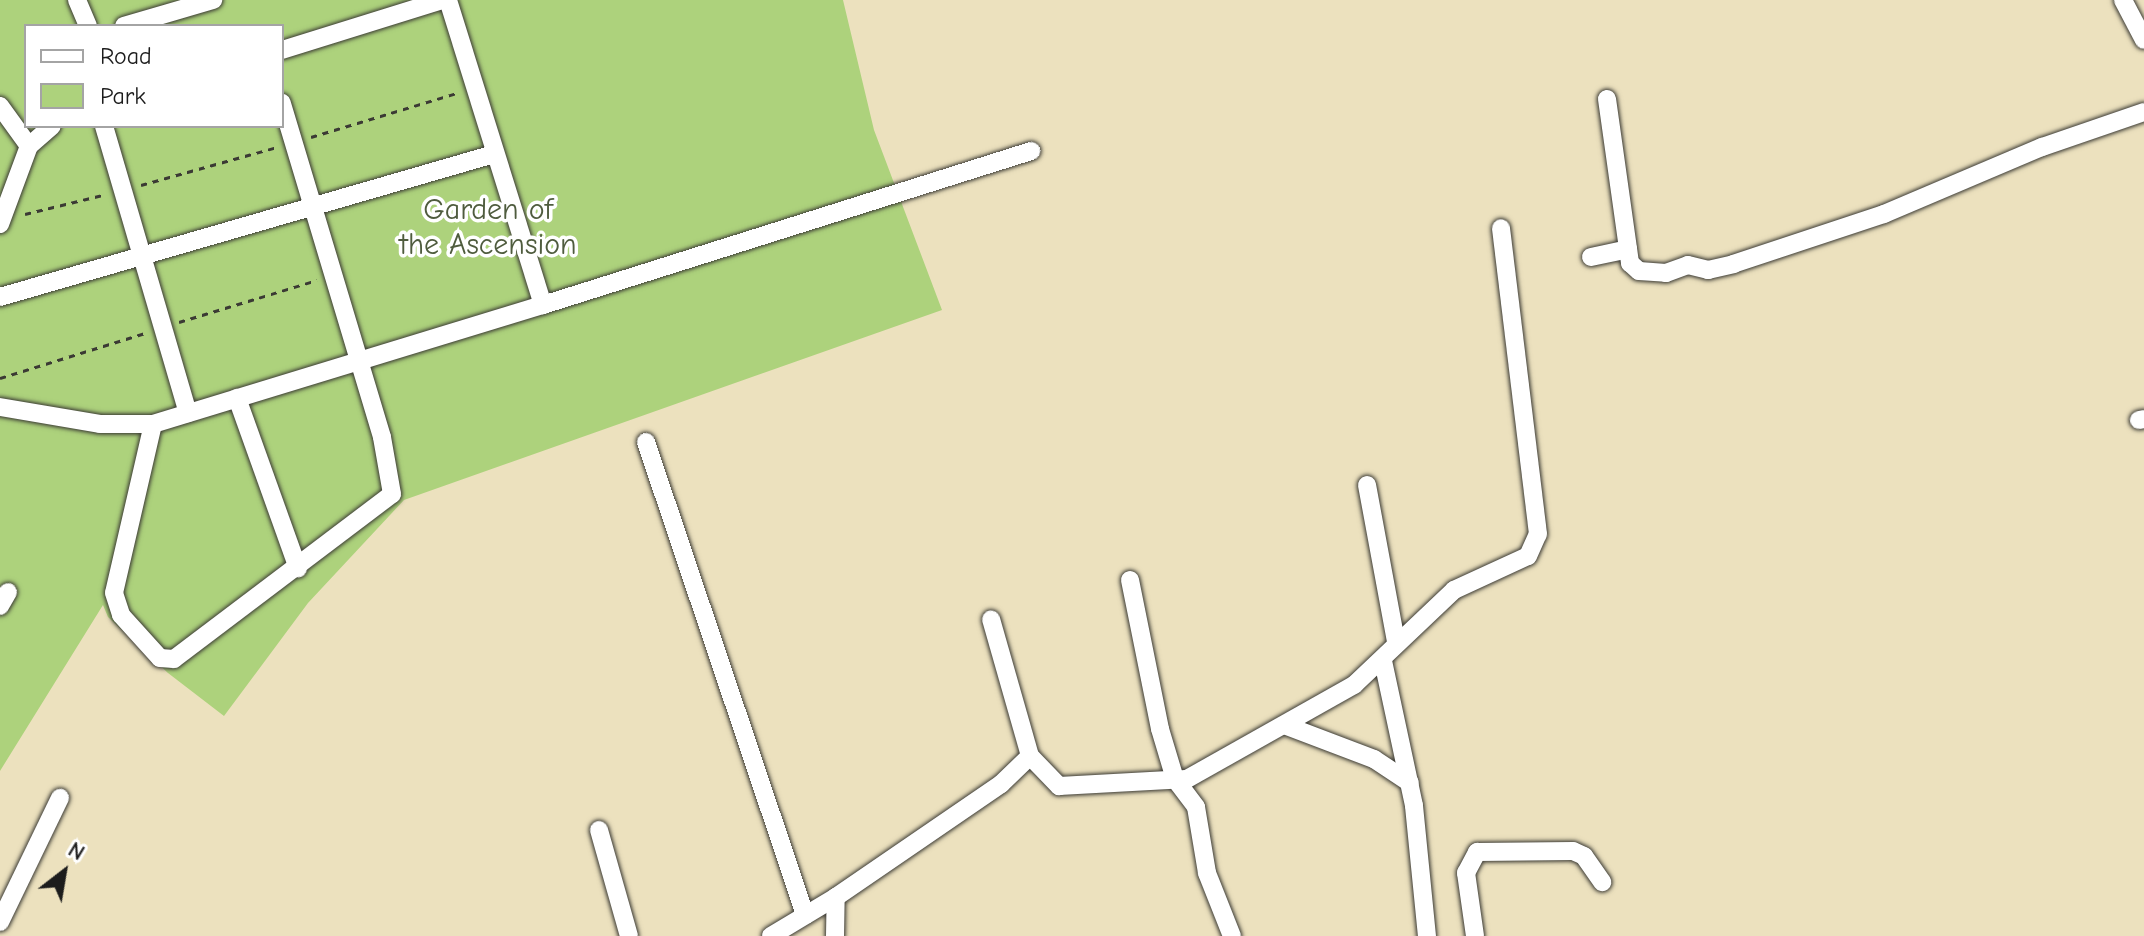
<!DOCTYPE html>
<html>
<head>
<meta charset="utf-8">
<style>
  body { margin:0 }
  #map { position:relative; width:2144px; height:936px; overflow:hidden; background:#ece1be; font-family:"Comic Neue",sans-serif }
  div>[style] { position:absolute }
  .green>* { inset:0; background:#add27c }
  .path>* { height:3px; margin-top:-1.5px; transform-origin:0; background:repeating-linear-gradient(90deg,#3b3a34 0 6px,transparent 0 12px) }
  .roads { filter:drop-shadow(0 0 2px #3b3a34) drop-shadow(0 0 2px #3b3a34) }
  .minor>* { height:18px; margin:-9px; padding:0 9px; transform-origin:9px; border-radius:9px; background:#fff }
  span { translate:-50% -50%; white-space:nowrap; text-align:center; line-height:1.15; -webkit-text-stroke:7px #fff; paint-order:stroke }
  .park-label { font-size:30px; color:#4f5c3e }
  .legend { position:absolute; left:24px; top:24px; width:260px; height:104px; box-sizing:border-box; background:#fff; border:2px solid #a4a4a4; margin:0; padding:10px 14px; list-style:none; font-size:24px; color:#1c1c1c }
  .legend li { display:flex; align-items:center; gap:16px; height:40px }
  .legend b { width:40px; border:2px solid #a4a4a4 }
  .north { position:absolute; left:24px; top:832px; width:80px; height:80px; -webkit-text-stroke:6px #fff; paint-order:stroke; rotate:31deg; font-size:22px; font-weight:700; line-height:32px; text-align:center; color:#1c1c1c }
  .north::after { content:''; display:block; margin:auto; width:28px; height:36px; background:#1c1c1c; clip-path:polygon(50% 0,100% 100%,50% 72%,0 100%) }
</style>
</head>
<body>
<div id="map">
  <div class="green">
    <div style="clip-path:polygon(evenodd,0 0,843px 0,874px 130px,942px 310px,404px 500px,308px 603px,224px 716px,168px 673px,108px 617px,103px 605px,0 771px,0 0,26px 26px,282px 26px,282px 126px,26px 126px,26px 26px)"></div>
  </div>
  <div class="path">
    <div style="left:311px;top:137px;width:152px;rotate:-16.8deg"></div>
    <div style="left:141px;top:185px;width:141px;rotate:-15.6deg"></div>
    <div style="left:25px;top:214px;width:80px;rotate:-13.7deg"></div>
    <div style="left:179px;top:322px;width:144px;rotate:-16.9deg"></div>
    <div style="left:0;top:378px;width:152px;rotate:-17.2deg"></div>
  </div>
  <div class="roads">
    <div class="minor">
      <div style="left:77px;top:0;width:28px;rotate:67deg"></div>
      <div style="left:2123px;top:0;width:45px;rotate:62.3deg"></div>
      <div style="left:124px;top:26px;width:93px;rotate:-16.3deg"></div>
      <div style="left:282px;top:50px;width:169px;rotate:-17.3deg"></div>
      <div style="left:1607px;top:99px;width:166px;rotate:82deg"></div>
      <div style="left:1630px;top:263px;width:12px;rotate:42deg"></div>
      <div style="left:1639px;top:271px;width:27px;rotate:4deg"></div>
      <div style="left:1666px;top:273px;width:23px;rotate:-20deg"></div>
      <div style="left:1688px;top:265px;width:21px;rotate:14deg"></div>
      <div style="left:1708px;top:270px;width:26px;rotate:-13deg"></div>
      <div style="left:1733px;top:264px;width:159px;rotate:-18.3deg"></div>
      <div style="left:1884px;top:214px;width:172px;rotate:-23deg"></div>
      <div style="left:2042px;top:147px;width:108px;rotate:-18.9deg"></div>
      <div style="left:0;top:106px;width:49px;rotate:54.1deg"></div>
      <div style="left:104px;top:126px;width:299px;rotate:73.7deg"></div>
      <div style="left:0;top:224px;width:83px;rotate:-69.6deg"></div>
      <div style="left:29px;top:146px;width:30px;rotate:-41deg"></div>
      <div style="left:1591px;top:257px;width:38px;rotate:-12deg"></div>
      <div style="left:0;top:297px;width:514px;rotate:-16.14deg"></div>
      <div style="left:543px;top:305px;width:512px;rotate:-17.51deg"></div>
      <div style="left:237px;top:398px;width:181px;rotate:70.3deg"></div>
      <div style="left:0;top:407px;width:101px;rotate:9.6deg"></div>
      <div style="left:100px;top:424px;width:53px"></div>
      <div style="left:153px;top:424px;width:408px;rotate:-17deg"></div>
      <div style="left:543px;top:305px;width:319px;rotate:-107.3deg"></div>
      <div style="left:2139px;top:420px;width:5px;rotate:-11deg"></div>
      <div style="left:153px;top:424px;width:173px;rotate:103deg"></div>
      <div style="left:114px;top:593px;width:23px;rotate:72deg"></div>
      <div style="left:121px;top:615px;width:58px;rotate:47.8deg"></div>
      <div style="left:160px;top:658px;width:14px;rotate:4deg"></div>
      <div style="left:174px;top:659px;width:273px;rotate:-37.1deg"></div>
      <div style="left:392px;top:494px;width:58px;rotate:-100deg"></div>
      <div style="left:382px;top:437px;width:349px;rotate:-106.7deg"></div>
      <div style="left:646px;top:442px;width:499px;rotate:71.4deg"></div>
      <div style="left:1367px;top:485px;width:160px;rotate:79.5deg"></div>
      <div style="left:1130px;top:580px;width:152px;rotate:78.6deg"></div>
      <div style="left:1160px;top:729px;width:52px;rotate:73.3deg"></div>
      <div style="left:1175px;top:779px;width:35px;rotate:53deg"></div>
      <div style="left:1196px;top:807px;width:67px;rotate:80.5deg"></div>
      <div style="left:1207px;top:873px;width:68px;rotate:68.4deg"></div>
      <div style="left:0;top:606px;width:16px;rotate:-60deg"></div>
      <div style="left:1383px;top:661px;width:148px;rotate:77.9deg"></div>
      <div style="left:1414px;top:806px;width:131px;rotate:84.3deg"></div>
      <div style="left:1287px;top:726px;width:93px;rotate:20.8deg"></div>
      <div style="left:1374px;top:759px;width:43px;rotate:33.7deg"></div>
      <div style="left:1030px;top:756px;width:42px;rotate:46deg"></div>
      <div style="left:1059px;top:786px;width:128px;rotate:-3.1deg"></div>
      <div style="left:1187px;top:779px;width:192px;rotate:-29.4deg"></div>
      <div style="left:1354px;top:685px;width:138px;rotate:-43.5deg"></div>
      <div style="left:1454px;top:590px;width:81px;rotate:-24.7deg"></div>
      <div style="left:1528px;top:556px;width:24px;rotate:-66deg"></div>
      <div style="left:1538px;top:534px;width:308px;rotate:-96.9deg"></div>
      <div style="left:599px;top:830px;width:110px;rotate:74.2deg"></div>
      <div style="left:0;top:922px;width:138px;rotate:-64.2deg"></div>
      <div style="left:771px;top:936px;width:76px;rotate:-31deg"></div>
      <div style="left:835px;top:936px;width:39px;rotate:-89deg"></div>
      <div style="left:836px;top:897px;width:200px;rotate:-34.4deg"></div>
      <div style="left:1001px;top:784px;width:40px;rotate:-44deg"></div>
      <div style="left:1030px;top:756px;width:142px;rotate:-105.9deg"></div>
      <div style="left:1475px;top:936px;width:64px;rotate:-98.1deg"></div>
      <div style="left:1466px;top:873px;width:24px;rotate:-62deg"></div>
      <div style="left:1477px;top:852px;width:96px;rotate:-0.6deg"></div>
      <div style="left:1573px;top:851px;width:12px;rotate:24deg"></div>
      <div style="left:1584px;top:856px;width:32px;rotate:55deg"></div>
    </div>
  </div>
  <div class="park-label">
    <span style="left:488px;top:227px">Garden of<br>the Ascension</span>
  </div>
  <ul class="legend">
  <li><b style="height:10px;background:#fff"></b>Road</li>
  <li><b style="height:22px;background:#add27c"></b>Park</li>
  </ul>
  <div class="north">N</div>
</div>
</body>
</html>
